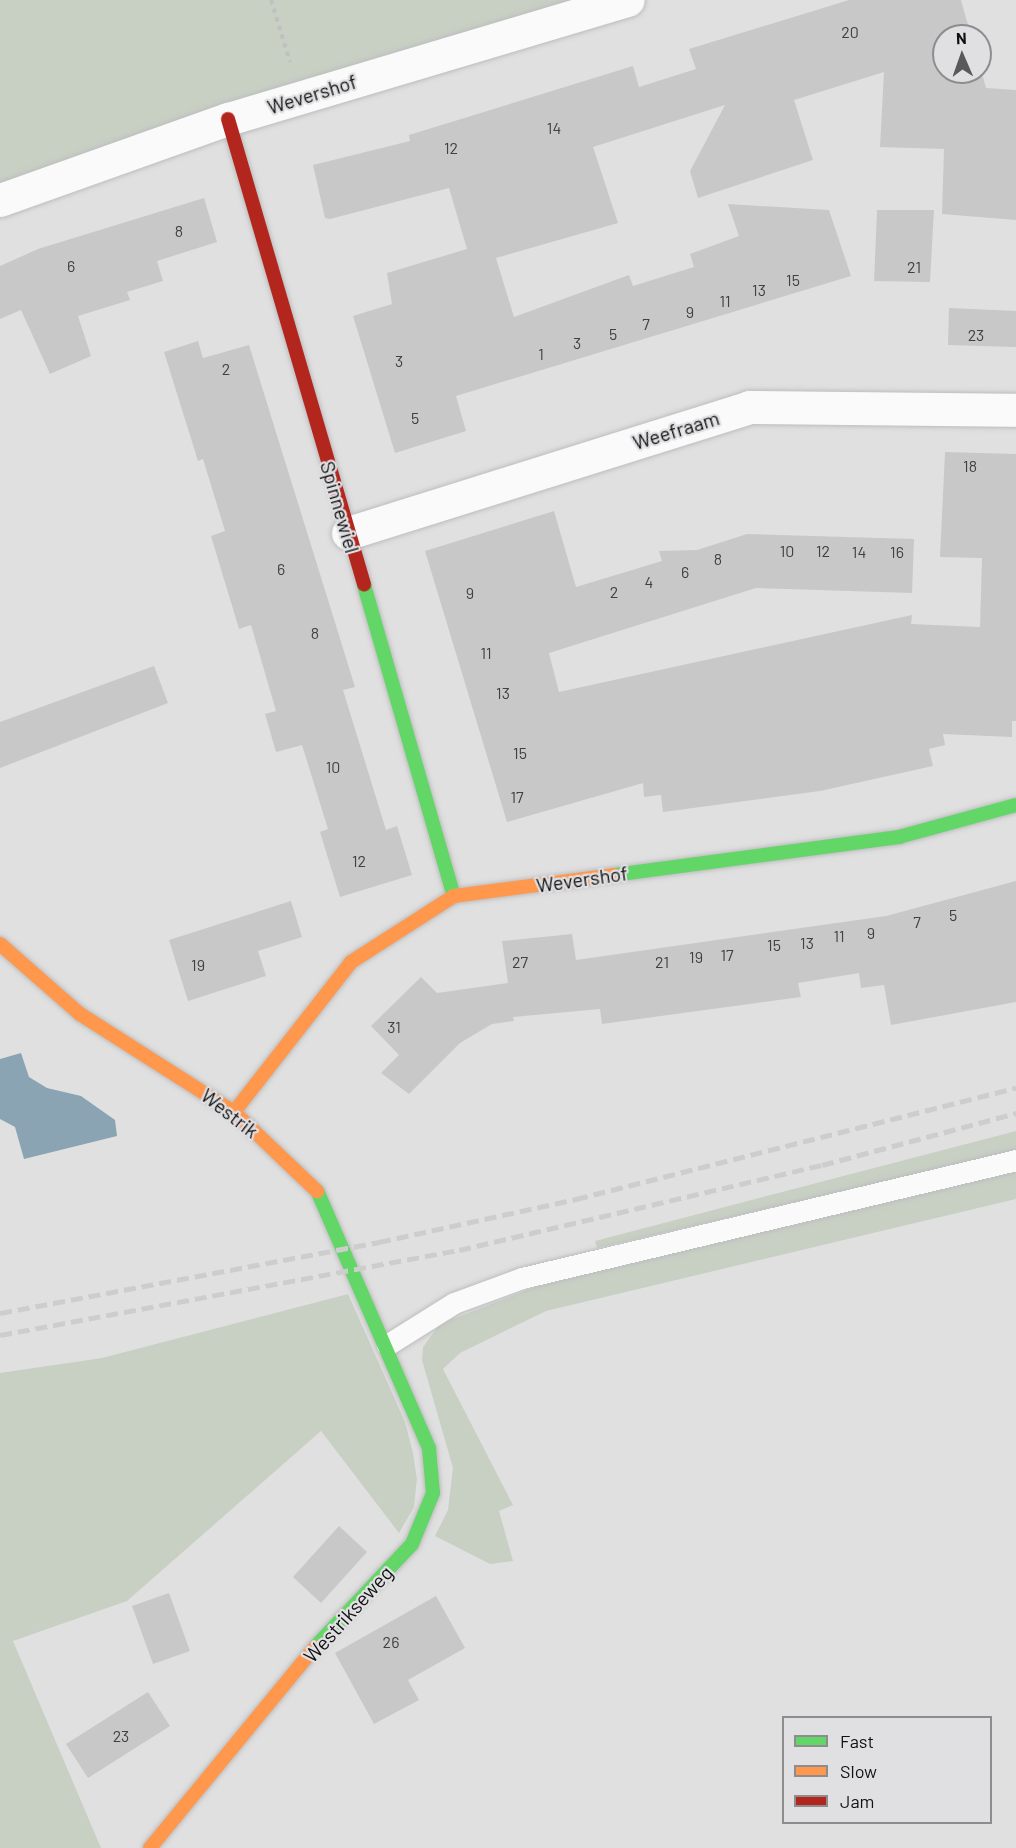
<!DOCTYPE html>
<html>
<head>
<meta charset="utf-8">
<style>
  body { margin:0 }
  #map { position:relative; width:1016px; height:1848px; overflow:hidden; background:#e0e0e1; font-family:Barlow,sans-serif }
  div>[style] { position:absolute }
  .green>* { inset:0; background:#c8d0c4 }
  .water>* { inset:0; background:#8ba4b3 }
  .building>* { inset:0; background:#c8c8c8 }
  .path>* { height:4px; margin-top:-2px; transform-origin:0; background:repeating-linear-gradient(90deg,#c0c0c1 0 4.5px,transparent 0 9px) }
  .roads { filter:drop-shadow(0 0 2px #bdbdbe) drop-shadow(0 0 2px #bdbdbe) }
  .lane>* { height:21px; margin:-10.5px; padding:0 10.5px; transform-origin:10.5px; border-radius:10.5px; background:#fafafa }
  .street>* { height:33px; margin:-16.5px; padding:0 16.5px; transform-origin:16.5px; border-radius:16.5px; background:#fafafa }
  .fast>* { height:14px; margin:-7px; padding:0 7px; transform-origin:7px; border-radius:7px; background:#63d668 }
  .slow>* { height:14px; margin:-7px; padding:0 7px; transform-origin:7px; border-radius:7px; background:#ff974d }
  .jam>* { height:14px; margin:-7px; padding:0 7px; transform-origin:7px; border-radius:7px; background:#b3261e }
  .rail>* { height:4.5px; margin-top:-2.25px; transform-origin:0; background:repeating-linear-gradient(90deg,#cecdce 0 12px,transparent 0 18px) }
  span { translate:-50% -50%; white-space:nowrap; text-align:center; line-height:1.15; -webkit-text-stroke:4.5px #e0dfe2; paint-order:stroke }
  .number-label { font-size:16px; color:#414142 }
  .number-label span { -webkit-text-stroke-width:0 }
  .street-label { font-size:20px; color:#111112 }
  .legend { position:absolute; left:782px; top:1716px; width:210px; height:108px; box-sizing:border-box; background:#e0dfe2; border:2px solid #8d8d8f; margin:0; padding:8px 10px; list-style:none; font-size:18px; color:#111112 }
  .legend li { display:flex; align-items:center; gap:12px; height:30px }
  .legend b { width:30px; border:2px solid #8d8d8f }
  .north { position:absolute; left:932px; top:24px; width:60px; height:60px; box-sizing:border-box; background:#e0dfe2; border:2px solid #8d8d8f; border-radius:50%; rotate:358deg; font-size:16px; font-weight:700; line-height:24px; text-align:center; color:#111112 }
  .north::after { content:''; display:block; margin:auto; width:21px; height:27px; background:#59595a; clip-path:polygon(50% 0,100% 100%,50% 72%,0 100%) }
</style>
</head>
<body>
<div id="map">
  <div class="green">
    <div style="clip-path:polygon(0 0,582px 0,0 184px)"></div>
    <div style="clip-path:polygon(1016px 1131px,1016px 1151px,597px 1248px,595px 1241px)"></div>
    <div style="clip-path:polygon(1016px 1169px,1016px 1199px,546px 1311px,460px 1353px,443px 1369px,513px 1505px,499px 1511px,513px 1561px,490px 1564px,435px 1536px,448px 1510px,453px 1468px,422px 1360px,423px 1347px,440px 1324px,548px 1282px)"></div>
    <div style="clip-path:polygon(348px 1294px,405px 1422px,413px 1453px,417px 1479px,414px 1507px,399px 1533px,321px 1431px,127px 1601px,13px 1641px,101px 1848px,0 1848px,0 1373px,102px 1358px)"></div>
  </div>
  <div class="water">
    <div style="clip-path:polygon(21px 1053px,29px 1077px,47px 1088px,81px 1096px,115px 1120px,117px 1136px,24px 1159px,15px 1127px,0 1119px,0 1059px)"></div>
  </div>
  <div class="building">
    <div style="clip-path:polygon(849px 0,961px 0,971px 36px,944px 36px,944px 72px,980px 72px,980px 66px,986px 88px,1016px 90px,1016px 220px,942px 214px,944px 149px,880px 147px,884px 72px,794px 100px,813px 160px,698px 198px,690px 171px,725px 105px,593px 147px,618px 223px,496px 258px,514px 317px,629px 275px,633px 286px,694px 267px,690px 254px,739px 236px,728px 204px,829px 210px,851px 276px,456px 396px,466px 431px,395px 453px,353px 316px,392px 304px,387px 273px,467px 249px,449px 188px,330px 219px,325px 218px,313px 165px,410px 141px,409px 135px,633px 66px,639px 87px,696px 69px,689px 49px)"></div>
    <div style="clip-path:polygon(204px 198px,217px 242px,157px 261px,163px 281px,127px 292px,130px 300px,78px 316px,91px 356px,50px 374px,21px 310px,0 319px,0 266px,38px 249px)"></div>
    <div style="clip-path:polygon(877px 210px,934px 210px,930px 282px,874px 281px)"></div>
    <div style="clip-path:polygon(949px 308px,1016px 311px,1016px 347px,948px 345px)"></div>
    <div style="clip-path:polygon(198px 341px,203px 358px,249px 345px,355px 687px,343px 690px,386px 830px,397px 826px,412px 875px,340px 897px,320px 832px,328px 829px,302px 745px,276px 752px,265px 714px,276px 711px,251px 625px,239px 629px,211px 536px,225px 531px,203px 459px,198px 461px,164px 352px)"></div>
    <div style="clip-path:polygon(945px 452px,1016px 454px,1016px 721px,1012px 721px,1012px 737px,943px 734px,945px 745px,929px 749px,933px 766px,820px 791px,663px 812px,661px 795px,644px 797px,643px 783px,507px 822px,425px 551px,554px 511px,576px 587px,662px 561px,659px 551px,697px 550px,747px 534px,914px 539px,912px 593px,756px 588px,549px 653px,559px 692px,912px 615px,911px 624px,980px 627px,982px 558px,940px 557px)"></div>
    <div style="clip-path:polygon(154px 666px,168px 703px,0 768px,0 722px)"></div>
    <div style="clip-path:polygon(1016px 881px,1016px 1002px,891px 1025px,884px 985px,861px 988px,859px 973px,798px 983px,801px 997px,602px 1024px,600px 1009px,513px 1017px,514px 1021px,492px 1024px,460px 1043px,409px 1094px,381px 1073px,399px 1055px,371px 1026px,421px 977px,437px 993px,508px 983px,502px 941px,572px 934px,576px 960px,886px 916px)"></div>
    <div style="clip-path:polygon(291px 901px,302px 937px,258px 951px,266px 976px,188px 1001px,169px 940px)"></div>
    <div style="clip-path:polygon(339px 1526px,367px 1552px,321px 1603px,293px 1577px)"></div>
    <div style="clip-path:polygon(169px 1593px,190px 1651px,153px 1664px,132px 1606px)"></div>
    <div style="clip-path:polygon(436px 1596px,465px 1648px,408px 1680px,419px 1700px,374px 1724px,335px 1653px)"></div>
    <div style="clip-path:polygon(148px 1692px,170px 1726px,88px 1778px,66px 1744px)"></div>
  </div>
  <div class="path">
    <div style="left:271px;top:0;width:65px;rotate:73deg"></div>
  </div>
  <div class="roads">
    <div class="lane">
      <div style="left:387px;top:1345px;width:79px;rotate:-32.1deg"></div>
      <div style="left:454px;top:1303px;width:72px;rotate:-20.2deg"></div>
      <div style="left:522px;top:1278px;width:508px;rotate:-13.43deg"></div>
    </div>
    <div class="street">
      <div style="left:0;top:200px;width:242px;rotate:-19.6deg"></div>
      <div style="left:228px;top:119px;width:417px;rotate:-16.6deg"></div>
      <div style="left:348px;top:533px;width:420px;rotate:-17.4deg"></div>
      <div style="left:749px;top:407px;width:267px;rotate:0.6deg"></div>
    </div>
    <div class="fast">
      <div style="left:364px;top:585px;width:324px;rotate:73.9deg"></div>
      <div style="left:614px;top:875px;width:288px;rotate:-7.6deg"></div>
      <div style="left:899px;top:837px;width:121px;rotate:-15.3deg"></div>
      <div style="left:315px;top:1647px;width:141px;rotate:-46.7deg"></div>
      <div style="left:412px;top:1544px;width:55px;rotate:-67.6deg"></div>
      <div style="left:433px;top:1493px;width:45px;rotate:-95.1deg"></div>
      <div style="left:429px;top:1448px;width:280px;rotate:-113.5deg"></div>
    </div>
    <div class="slow">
      <div style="left:0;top:944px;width:106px;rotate:41.2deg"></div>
      <div style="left:80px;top:1014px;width:183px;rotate:32.5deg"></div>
      <div style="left:234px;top:1112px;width:115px;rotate:43.6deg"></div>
      <div style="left:234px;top:1112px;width:190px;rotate:-52deg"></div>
      <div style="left:351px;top:962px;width:122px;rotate:-32.7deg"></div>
      <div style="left:454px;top:896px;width:161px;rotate:-7.5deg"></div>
      <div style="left:150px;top:1848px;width:260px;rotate:-50.6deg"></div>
    </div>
    <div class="jam">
      <div style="left:228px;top:119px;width:485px;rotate:73.7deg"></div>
    </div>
  </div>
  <div class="rail">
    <div style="left:0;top:1313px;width:386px;rotate:-10.6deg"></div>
    <div style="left:379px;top:1242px;width:202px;rotate:-12.3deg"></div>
    <div style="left:576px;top:1199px;width:454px;rotate:-14.2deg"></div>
    <div style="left:0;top:1335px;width:467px;rotate:-10.5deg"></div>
    <div style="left:459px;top:1250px;width:373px;rotate:-13.2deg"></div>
    <div style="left:822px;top:1165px;width:201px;rotate:-15deg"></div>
  </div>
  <div class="number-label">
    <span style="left:850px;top:32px">20</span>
    <span style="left:554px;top:128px">14</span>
    <span style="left:451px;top:148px">12</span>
    <span style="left:179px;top:231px">8</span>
    <span style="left:71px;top:266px">6</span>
    <span style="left:914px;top:267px">21</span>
    <span style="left:793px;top:280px">15</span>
    <span style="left:759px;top:290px">13</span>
    <span style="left:725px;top:301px">11</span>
    <span style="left:690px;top:312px">9</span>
    <span style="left:646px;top:324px">7</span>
    <span style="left:613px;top:334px">5</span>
    <span style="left:976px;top:335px">23</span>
    <span style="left:577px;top:343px">3</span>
    <span style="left:541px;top:354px">1</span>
    <span style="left:399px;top:361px">3</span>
    <span style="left:226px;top:369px">2</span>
    <span style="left:415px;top:418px">5</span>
    <span style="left:970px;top:466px">18</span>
    <span style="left:787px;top:551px">10</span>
    <span style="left:823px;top:551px">12</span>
    <span style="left:859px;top:552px">14</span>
    <span style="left:897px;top:552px">16</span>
    <span style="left:718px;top:559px">8</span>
    <span style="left:281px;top:569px">6</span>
    <span style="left:685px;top:572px">6</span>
    <span style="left:649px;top:582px">4</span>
    <span style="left:614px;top:592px">2</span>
    <span style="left:470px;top:593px">9</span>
    <span style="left:315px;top:633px">8</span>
    <span style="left:486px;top:653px">11</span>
    <span style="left:503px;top:693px">13</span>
    <span style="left:520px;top:753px">15</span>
    <span style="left:333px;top:767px">10</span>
    <span style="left:517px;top:797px">17</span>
    <span style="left:359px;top:861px">12</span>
    <span style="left:953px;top:915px">5</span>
    <span style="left:917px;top:922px">7</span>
    <span style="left:871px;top:933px">9</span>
    <span style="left:839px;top:936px">11</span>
    <span style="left:807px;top:943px">13</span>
    <span style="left:774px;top:945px">15</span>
    <span style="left:727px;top:955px">17</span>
    <span style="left:696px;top:957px">19</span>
    <span style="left:520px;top:962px">27</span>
    <span style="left:662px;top:962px">21</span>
    <span style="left:198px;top:965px">19</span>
    <span style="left:394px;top:1027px">31</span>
    <span style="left:391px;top:1642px">26</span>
    <span style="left:121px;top:1736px">23</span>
  </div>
  <div class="street-label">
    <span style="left:312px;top:94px;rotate:-17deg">Wevershof</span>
    <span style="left:676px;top:430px;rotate:-17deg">Weefraam</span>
    <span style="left:340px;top:507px;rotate:74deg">Spinnewiel</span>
    <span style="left:582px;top:879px;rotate:-8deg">Wevershof</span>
    <span style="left:230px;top:1113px;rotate:38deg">Westrik</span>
    <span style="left:348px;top:1614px;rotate:-48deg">Westrikseweg</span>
  </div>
  <ul class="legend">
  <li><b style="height:8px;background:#63d668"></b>Fast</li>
  <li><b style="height:8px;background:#ff974d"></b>Slow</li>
  <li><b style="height:8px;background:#b3261e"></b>Jam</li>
  </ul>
  <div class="north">N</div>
</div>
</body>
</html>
